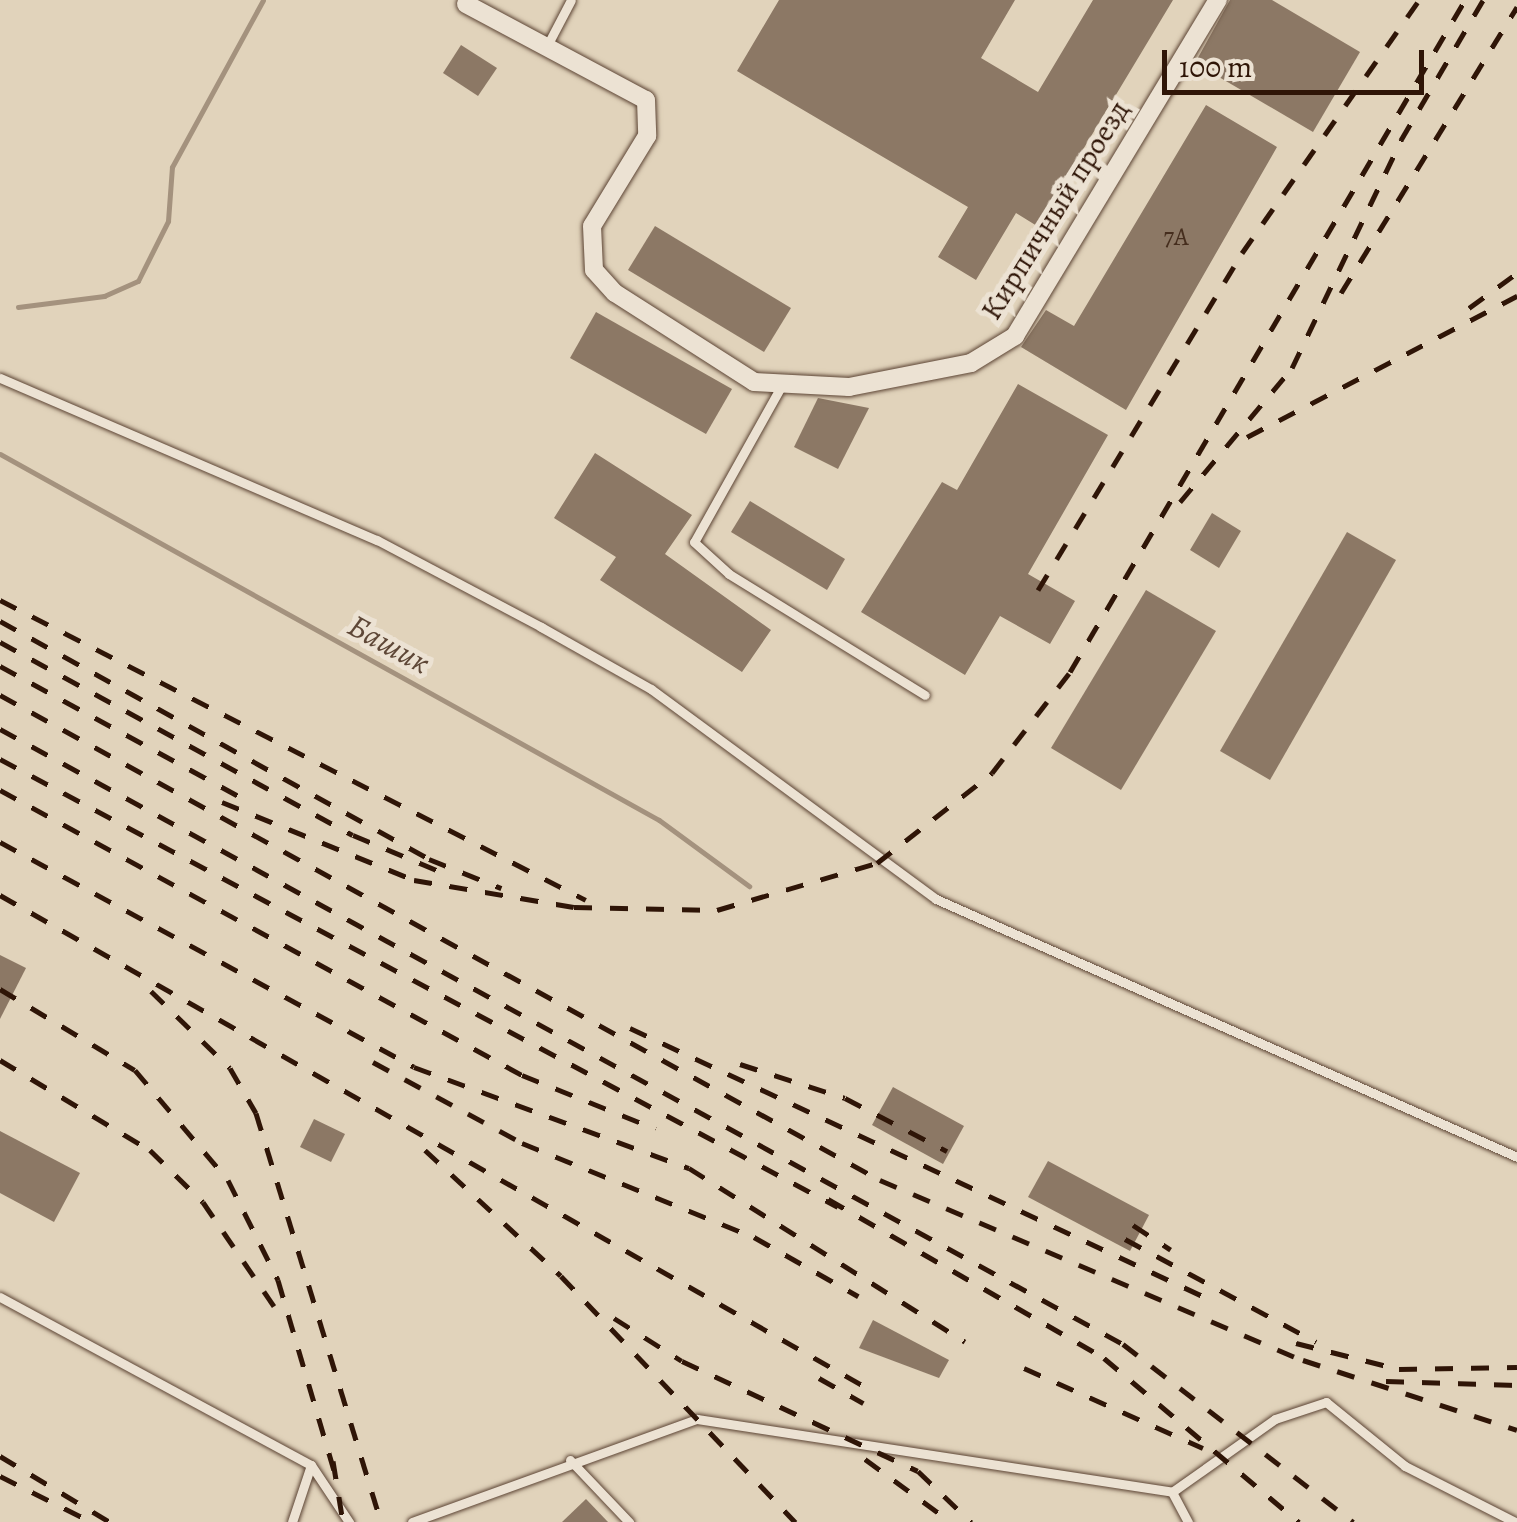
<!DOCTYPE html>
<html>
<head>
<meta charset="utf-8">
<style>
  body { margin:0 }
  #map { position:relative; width:1517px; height:1522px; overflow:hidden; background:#e1d3bb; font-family:Alegreya,serif }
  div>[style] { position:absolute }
  .stream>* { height:5px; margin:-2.5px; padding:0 2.5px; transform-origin:2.5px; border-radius:2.5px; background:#a4927e }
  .building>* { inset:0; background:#8c7865 }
  .roads { filter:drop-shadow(0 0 2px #5c4434) drop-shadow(0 0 2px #5c4434) }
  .lane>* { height:9px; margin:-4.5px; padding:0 4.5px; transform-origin:4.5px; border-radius:4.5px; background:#ece2d3 }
  .street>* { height:18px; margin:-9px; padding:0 9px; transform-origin:9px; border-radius:9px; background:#ece2d3 }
  .rail>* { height:5px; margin-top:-2.5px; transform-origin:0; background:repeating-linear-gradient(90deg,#2f1507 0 18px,transparent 0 36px) }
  span { translate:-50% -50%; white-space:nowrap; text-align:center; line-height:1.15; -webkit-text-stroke:10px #ece2d3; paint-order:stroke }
  .number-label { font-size:25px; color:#462e1e }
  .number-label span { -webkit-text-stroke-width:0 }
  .street-label { font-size:30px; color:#2f1507 }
  .water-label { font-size:32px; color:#5e4737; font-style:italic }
  .scale { position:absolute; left:1162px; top:50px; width:262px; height:45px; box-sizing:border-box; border:5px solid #2f1507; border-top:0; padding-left:12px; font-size:30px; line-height:35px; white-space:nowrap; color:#2f1507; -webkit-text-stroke:8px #ece2d3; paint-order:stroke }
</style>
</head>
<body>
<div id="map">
  <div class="stream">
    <div style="left:18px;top:307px;width:87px;rotate:-7.3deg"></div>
    <div style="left:104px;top:296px;width:37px;rotate:-24deg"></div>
    <div style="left:138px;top:281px;width:67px;rotate:-63.4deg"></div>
    <div style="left:168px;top:221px;width:54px;rotate:-85.8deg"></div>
    <div style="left:172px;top:167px;width:190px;rotate:-61.4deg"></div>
    <div style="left:0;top:454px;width:754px;rotate:29.05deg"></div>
    <div style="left:659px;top:820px;width:112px;rotate:36.3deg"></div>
  </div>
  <div class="building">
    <div style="clip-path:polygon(779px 0,1015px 0,981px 58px,1038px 92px,1093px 0,1173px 0,1037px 226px,1016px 213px,976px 280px,938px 257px,968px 207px,737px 71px)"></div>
    <div style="clip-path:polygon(1230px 0,1272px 0,1360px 52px,1313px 132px,1195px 63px)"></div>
    <div style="clip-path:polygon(461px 45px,497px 68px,478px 96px,443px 73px)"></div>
    <div style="clip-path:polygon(1206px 105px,1277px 147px,1126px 410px,1021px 347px,1046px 310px,1074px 326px)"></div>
    <div style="clip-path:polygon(655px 226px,791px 308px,764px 352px,628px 270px)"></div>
    <div style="clip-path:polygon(596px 312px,732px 389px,706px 434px,570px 358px)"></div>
    <div style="clip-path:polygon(1018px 384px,1108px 435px,1028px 574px,1075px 601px,1050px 644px,1000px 616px,965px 675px,861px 612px,942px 482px,957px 490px)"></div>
    <div style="clip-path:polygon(818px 398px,869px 408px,838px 469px,794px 447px)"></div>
    <div style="clip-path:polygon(595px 453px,692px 515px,665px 554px,771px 630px,742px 672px,600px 580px,616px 557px,554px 518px)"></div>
    <div style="clip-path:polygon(750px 501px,845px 559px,827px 590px,731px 532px)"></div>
    <div style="clip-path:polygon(1212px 513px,1241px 531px,1219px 568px,1190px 550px)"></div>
    <div style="clip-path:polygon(1347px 532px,1396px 560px,1270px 780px,1220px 751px)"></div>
    <div style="clip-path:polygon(1146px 590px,1216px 631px,1121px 790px,1051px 748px)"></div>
    <div style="clip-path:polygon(0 955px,26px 968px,0 1019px)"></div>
    <div style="clip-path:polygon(893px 1087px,964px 1126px,943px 1164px,872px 1125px)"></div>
    <div style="clip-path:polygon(314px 1119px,345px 1134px,331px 1162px,300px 1147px)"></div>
    <div style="clip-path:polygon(0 1131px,80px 1173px,54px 1222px,0 1193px)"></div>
    <div style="clip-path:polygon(1048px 1161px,1149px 1215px,1130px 1251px,1028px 1197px)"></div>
    <div style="clip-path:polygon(873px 1320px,949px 1360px,939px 1378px,859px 1348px)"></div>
    <div style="clip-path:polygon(586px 1499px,608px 1522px,562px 1522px)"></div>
  </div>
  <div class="roads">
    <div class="lane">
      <div style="left:549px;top:42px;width:47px;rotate:-62.4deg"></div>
      <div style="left:0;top:378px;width:410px;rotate:23.3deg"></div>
      <div style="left:377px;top:540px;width:186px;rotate:27.9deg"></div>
      <div style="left:541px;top:627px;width:126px;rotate:29.4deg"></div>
      <div style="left:651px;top:689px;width:354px;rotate:36.4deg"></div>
      <div style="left:936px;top:899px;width:636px;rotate:23.94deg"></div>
      <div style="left:783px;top:383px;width:182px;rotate:119.2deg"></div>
      <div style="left:694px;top:542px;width:47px;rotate:42.4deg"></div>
      <div style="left:729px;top:574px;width:230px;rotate:31.7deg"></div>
      <div style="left:0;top:1297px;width:353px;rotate:28.4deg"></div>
      <div style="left:311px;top:1465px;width:69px;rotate:56.3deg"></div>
      <div style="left:570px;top:1460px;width:86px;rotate:46.4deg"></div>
      <div style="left:1172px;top:1492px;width:34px;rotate:62deg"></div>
      <div style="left:292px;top:1522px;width:60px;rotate:-71.6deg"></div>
      <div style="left:412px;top:1522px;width:303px;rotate:-19.9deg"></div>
      <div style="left:697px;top:1419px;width:481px;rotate:8.7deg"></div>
      <div style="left:1172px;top:1492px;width:126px;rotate:-35.3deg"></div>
      <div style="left:1275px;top:1419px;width:54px;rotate:-18.4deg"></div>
      <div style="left:1326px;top:1402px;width:102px;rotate:39deg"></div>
      <div style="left:1405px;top:1466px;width:123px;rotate:27deg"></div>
    </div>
    <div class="street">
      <div style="left:466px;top:4px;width:204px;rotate:28.1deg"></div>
      <div style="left:646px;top:100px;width:36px;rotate:88deg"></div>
      <div style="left:647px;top:136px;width:105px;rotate:121.4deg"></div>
      <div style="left:592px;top:226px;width:44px;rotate:87.4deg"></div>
      <div style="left:594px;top:270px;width:31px;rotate:48deg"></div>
      <div style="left:615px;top:293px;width:165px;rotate:32.6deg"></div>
      <div style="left:754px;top:382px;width:95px;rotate:3deg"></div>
      <div style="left:849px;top:387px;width:124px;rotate:-11.1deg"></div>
      <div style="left:971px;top:363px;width:52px;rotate:-31.5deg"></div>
      <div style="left:1015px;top:336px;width:393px;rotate:-58.9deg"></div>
    </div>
  </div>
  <div class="rail">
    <div style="left:1341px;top:293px;width:336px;rotate:-58.4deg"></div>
    <div style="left:1469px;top:308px;width:59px;rotate:-36.1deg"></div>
    <div style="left:1247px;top:437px;width:305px;rotate:-27.6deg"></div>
    <div style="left:1180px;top:502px;width:175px;rotate:-50.1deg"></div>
    <div style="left:1292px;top:368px;width:253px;rotate:-64.4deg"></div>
    <div style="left:1401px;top:140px;width:162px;rotate:-59.6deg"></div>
    <div style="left:1038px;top:590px;width:394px;rotate:-58.8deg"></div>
    <div style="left:1242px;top:253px;width:309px;rotate:-55deg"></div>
    <div style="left:0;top:600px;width:658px;rotate:27.11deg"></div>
    <div style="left:0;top:621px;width:491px;rotate:29deg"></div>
    <div style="left:429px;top:859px;width:78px;rotate:21.9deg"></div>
    <div style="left:0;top:642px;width:402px;rotate:28.7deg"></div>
    <div style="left:353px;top:835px;width:99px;rotate:22.7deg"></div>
    <div style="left:0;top:666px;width:280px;rotate:28.6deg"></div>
    <div style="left:0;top:695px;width:1005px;rotate:28.86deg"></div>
    <div style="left:880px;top:1180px;width:460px;rotate:23.1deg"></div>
    <div style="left:1303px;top:1360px;width:225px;rotate:18.1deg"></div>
    <div style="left:0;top:729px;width:1280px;rotate:28.71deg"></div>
    <div style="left:1123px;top:1344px;width:291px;rotate:37.7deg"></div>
    <div style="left:0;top:759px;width:950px;rotate:28.13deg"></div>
    <div style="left:0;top:790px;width:595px;rotate:28.63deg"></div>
    <div style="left:522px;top:1075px;width:144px;rotate:21.9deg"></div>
    <div style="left:222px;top:802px;width:207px;rotate:22.1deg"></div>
    <div style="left:414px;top:880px;width:162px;rotate:9.6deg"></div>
    <div style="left:574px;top:907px;width:143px;rotate:1.2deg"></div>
    <div style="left:717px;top:910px;width:167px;rotate:-16.4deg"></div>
    <div style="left:877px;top:863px;width:146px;rotate:-38deg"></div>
    <div style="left:992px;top:773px;width:128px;rotate:-52.3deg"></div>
    <div style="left:1070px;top:672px;width:779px;rotate:-59.55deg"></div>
    <div style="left:0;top:842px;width:471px;rotate:28.5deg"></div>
    <div style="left:414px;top:1067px;width:293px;rotate:20.2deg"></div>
    <div style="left:689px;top:1168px;width:326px;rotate:32.2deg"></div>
    <div style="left:0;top:895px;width:1002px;rotate:29.61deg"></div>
    <div style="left:0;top:989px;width:157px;rotate:31deg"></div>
    <div style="left:135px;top:1070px;width:144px;rotate:49.8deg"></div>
    <div style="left:228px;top:1180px;width:112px;rotate:63.4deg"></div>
    <div style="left:278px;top:1280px;width:202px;rotate:73.6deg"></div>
    <div style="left:151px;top:991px;width:110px;rotate:44.3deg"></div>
    <div style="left:230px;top:1068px;width:52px;rotate:60deg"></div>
    <div style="left:256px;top:1113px;width:428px;rotate:73deg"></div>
    <div style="left:630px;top:1028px;width:639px;rotate:25.08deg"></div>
    <div style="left:0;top:1060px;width:175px;rotate:31deg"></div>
    <div style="left:150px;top:1150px;width:74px;rotate:44.5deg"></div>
    <div style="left:203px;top:1202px;width:133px;rotate:55.7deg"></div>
    <div style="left:373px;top:1062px;width:170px;rotate:28.5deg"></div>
    <div style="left:522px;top:1143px;width:250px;rotate:22.1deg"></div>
    <div style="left:754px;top:1237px;width:120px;rotate:29.6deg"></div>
    <div style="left:740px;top:1064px;width:110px;rotate:17.9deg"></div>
    <div style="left:845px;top:1098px;width:115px;rotate:27.5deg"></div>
    <div style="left:425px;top:1150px;width:185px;rotate:42.8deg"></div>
    <div style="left:561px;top:1276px;width:340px;rotate:46.4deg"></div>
    <div style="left:828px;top:1199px;width:319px;rotate:29.9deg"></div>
    <div style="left:1104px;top:1358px;width:255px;rotate:40.1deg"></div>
    <div style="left:1133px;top:1225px;width:45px;rotate:33.3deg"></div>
    <div style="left:1125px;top:1239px;width:217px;rotate:28.3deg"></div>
    <div style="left:614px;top:1318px;width:80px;rotate:32.3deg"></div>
    <div style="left:682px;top:1361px;width:260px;rotate:25deg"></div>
    <div style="left:918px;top:1471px;width:74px;rotate:43.9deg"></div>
    <div style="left:1296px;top:1343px;width:106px;rotate:14.2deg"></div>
    <div style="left:1399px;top:1369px;width:118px;rotate:-1deg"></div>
    <div style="left:1024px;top:1368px;width:196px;rotate:24.1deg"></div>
    <div style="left:819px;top:1378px;width:51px;rotate:29.6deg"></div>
    <div style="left:1386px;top:1381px;width:131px;rotate:1.7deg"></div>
    <div style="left:0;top:1456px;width:128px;rotate:31deg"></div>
    <div style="left:865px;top:1459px;width:107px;rotate:36.2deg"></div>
    <div style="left:333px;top:1461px;width:62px;rotate:80.7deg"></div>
    <div style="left:0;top:1476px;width:92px;rotate:26.6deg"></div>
  </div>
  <div class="number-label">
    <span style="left:1176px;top:237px">7А</span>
  </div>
  <div class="street-label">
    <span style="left:1055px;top:210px;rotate:-58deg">Кирпичный проезд</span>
  </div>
  <div class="water-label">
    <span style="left:389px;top:644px;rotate:29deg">Башик</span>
  </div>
  <div class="scale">100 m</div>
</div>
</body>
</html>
